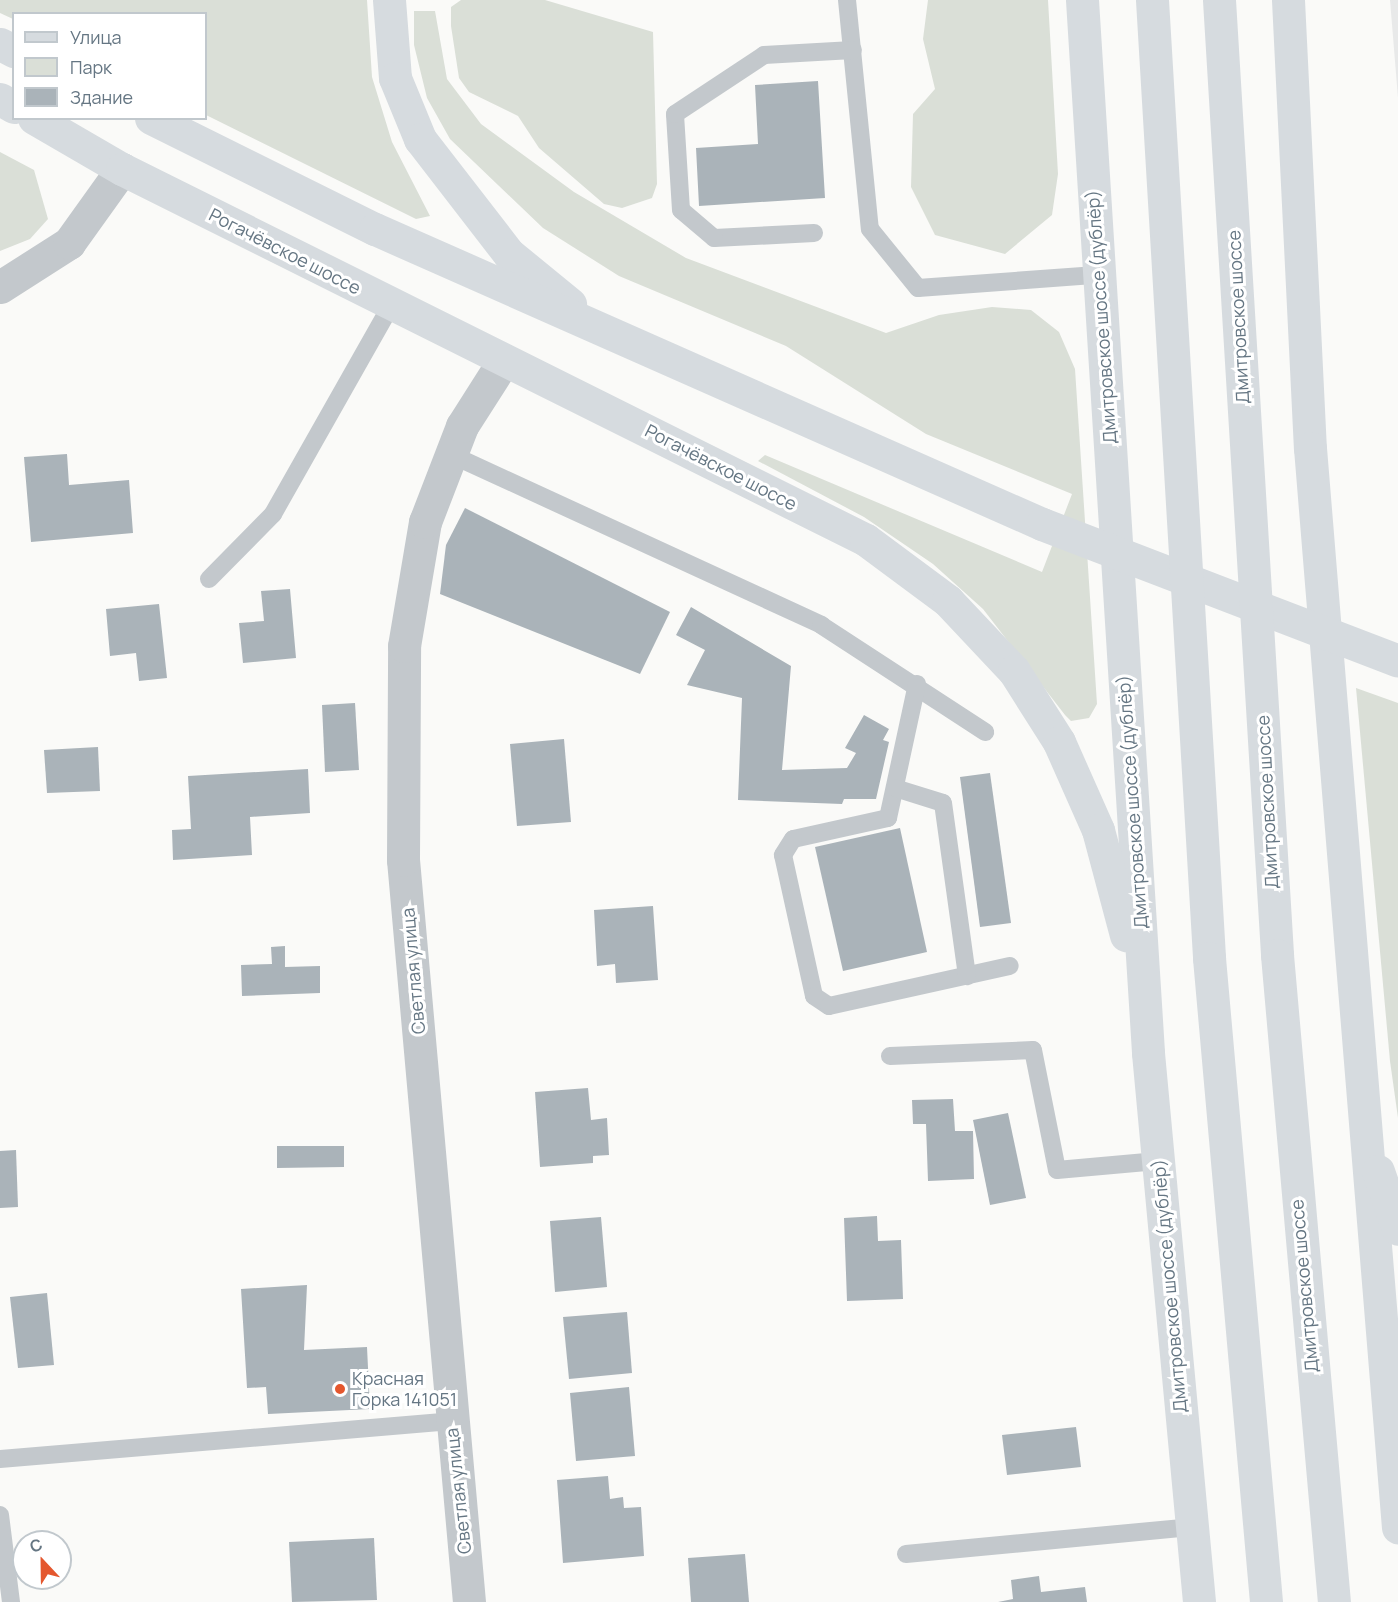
<!DOCTYPE html>
<html>
<head>
<meta charset="utf-8">
<style>
  body { margin:0 }
  #map { position:relative; width:1398px; height:1602px; overflow:hidden; background:#fafaf8; font-family:Manrope,sans-serif }
  div>[style] { position:absolute }
  .built>* { inset:0; background:#e8e9e9 }
  .green>* { inset:0; background:#dadfd7 }
  .building>* { inset:0; background:#aab3b9 }
  .service>* { height:18px; margin:-9px; padding:0 9px; transform-origin:9px; border-radius:9px; background:#c3c8cc }
  .minor>* { height:33px; margin:-16.5px; padding:0 16.5px; transform-origin:16.5px; border-radius:16.5px; background:#c3c8cc }
  .secondary>* { height:33px; margin:-16.5px; padding:0 16.5px; transform-origin:16.5px; border-radius:16.5px; background:#d6dbdf }
  .trunk>* { height:33px; margin:-16.5px; padding:0 16.5px; transform-origin:16.5px; border-radius:16.5px; background:#d6dbdf }
  .dots>* { width:16px; height:16px; translate:-50% -50%; box-sizing:border-box; border:3px solid #fff; border-radius:50% }
  span { translate:-50% -50%; white-space:nowrap; text-align:center; line-height:1.15; -webkit-text-stroke:6px #fff; paint-order:stroke }
  .street-label { font-size:18px; color:#657683 }
  .poi-label { font-size:18px; color:#657683 }
  .left { translate:0 -50%; text-align:left }
  .legend { position:absolute; left:12px; top:12px; width:195px; height:108px; box-sizing:border-box; background:#fff; border:2px solid #c1c8cd; margin:0; padding:8px 10px; list-style:none; font-size:18px; color:#657683 }
  .legend li { display:flex; align-items:center; gap:12px; height:30px }
  .legend b { width:30px; border:2px solid #c1c8cd }
  .north { position:absolute; left:12px; top:1530px; width:60px; height:60px; box-sizing:border-box; background:#fff; border:2px solid #c1c8cd; border-radius:50%; rotate:338deg; font-size:16px; font-weight:700; line-height:24px; text-align:center; color:#657683 }
  .north::after { content:''; display:block; margin:auto; width:21px; height:27px; background:#e4572e; clip-path:polygon(50% 0,100% 100%,50% 72%,0 100%) }
</style>
</head>
<body>
<div id="map">
  <div class="built">
    <div style="clip-path:polygon(1390px 0,1398px 0,1398px 98px)"></div>
  </div>
  <div class="green">
    <div style="clip-path:polygon(0 0,367px 0,372px 77px,392px 142px,430px 216px,416px 219px,206px 115px,206px 14px,14px 14px,13px 19px,0 13px)"></div>
    <div style="clip-path:polygon(461px 0,545px 0,653px 32px,657px 184px,652px 198px,622px 208px,604px 204px,539px 148px,518px 116px,469px 92px,459px 78px,451px 26px,451px 7px)"></div>
    <div style="clip-path:polygon(928px 0,1048px 0,1058px 174px,1052px 215px,1005px 254px,935px 235px,911px 187px,913px 114px,935px 89px,923px 39px)"></div>
    <div style="clip-path:polygon(414px 11px,435px 11px,447px 79px,481px 124px,574px 192px,686px 258px,886px 333px,939px 315px,992px 307px,1031px 310px,1059px 332px,1075px 369px,1097px 704px,1089px 718px,1071px 721px,1065px 715px,983px 609px,933px 564px,864px 517px,758px 461px,765px 455px,1042px 572px,1072px 494px,926px 434px,786px 346px,619px 276px,543px 228px,450px 139px,427px 98px,414px 45px)"></div>
    <div style="clip-path:polygon(0 152px,34px 170px,48px 219px,30px 239px,0 251px)"></div>
    <div style="clip-path:polygon(1356px 688px,1398px 703px,1398px 1118px,1390px 1061px)"></div>
  </div>
  <div class="building">
    <div style="clip-path:polygon(818px 81px,825px 198px,699px 206px,696px 148px,758px 144px,755px 85px)"></div>
    <div style="clip-path:polygon(67px 454px,69px 485px,129px 480px,133px 533px,31px 542px,24px 457px)"></div>
    <div style="clip-path:polygon(465px 508px,670px 612px,640px 674px,440px 594px,446px 545px)"></div>
    <div style="clip-path:polygon(290px 589px,296px 658px,243px 663px,239px 623px,264px 621px,261px 591px)"></div>
    <div style="clip-path:polygon(159px 604px,167px 678px,139px 681px,136px 653px,110px 656px,106px 609px)"></div>
    <div style="clip-path:polygon(691px 607px,791px 666px,782px 770px,847px 768px,856px 753px,845px 748px,864px 715px,889px 729px,883px 740px,889px 742px,876px 799px,844px 799px,842px 804px,738px 800px,742px 698px,687px 685px,705px 650px,676px 635px)"></div>
    <div style="clip-path:polygon(355px 703px,359px 770px,325px 772px,322px 705px)"></div>
    <div style="clip-path:polygon(564px 739px,571px 822px,517px 826px,510px 744px)"></div>
    <div style="clip-path:polygon(98px 747px,100px 791px,47px 793px,44px 750px)"></div>
    <div style="clip-path:polygon(308px 769px,310px 813px,250px 817px,252px 855px,173px 860px,172px 830px,191px 829px,188px 776px)"></div>
    <div style="clip-path:polygon(990px 773px,1011px 923px,980px 927px,960px 777px)"></div>
    <div style="clip-path:polygon(900px 828px,927px 952px,843px 971px,815px 847px)"></div>
    <div style="clip-path:polygon(653px 906px,658px 980px,616px 983px,615px 964px,597px 966px,594px 910px)"></div>
    <div style="clip-path:polygon(285px 946px,285px 967px,320px 966px,320px 993px,242px 996px,241px 965px,272px 964px,271px 947px)"></div>
    <div style="clip-path:polygon(588px 1088px,591px 1120px,607px 1118px,609px 1155px,593px 1156px,593px 1163px,540px 1167px,535px 1092px)"></div>
    <div style="clip-path:polygon(953px 1099px,955px 1131px,973px 1131px,974px 1179px,928px 1181px,926px 1124px,913px 1124px,912px 1100px)"></div>
    <div style="clip-path:polygon(1008px 1113px,1026px 1198px,990px 1205px,973px 1120px)"></div>
    <div style="clip-path:polygon(277px 1146px,344px 1146px,344px 1167px,277px 1168px)"></div>
    <div style="clip-path:polygon(16px 1150px,18px 1207px,0 1208px,0 1151px)"></div>
    <div style="clip-path:polygon(877px 1216px,878px 1241px,901px 1240px,903px 1299px,847px 1301px,844px 1218px)"></div>
    <div style="clip-path:polygon(601px 1217px,607px 1287px,555px 1292px,550px 1221px)"></div>
    <div style="clip-path:polygon(307px 1285px,304px 1350px,367px 1347px,370px 1409px,268px 1414px,266px 1387px,247px 1388px,241px 1289px)"></div>
    <div style="clip-path:polygon(47px 1293px,54px 1365px,18px 1368px,10px 1297px)"></div>
    <div style="clip-path:polygon(627px 1312px,632px 1373px,569px 1379px,563px 1317px)"></div>
    <div style="clip-path:polygon(629px 1387px,635px 1456px,576px 1461px,570px 1393px)"></div>
    <div style="clip-path:polygon(1076px 1427px,1081px 1467px,1007px 1475px,1002px 1435px)"></div>
    <div style="clip-path:polygon(608px 1476px,610px 1499px,623px 1497px,624px 1508px,641px 1507px,644px 1556px,563px 1563px,557px 1480px)"></div>
    <div style="clip-path:polygon(374px 1538px,377px 1600px,292px 1602px,289px 1542px)"></div>
    <div style="clip-path:polygon(745px 1554px,749px 1602px,691px 1602px,688px 1558px)"></div>
    <div style="clip-path:polygon(1039px 1576px,1041px 1592px,1085px 1587px,1087px 1602px,998px 1602px,1013px 1599px,1011px 1580px)"></div>
  </div>
  <div class="service">
    <div style="left:847px;top:0;width:230px;rotate:84.3deg"></div>
    <div style="left:870px;top:229px;width:76px;rotate:50.9deg"></div>
    <div style="left:918px;top:288px;width:179px;rotate:-4.2deg"></div>
    <div style="left:814px;top:233px;width:100px;rotate:177.1deg"></div>
    <div style="left:714px;top:238px;width:43px;rotate:-139.7deg"></div>
    <div style="left:681px;top:210px;width:96px;rotate:-93.6deg"></div>
    <div style="left:675px;top:114px;width:107px;rotate:-33.5deg"></div>
    <div style="left:764px;top:55px;width:89px;rotate:-3.2deg"></div>
    <div style="left:450px;top:454px;width:409px;rotate:24.7deg"></div>
    <div style="left:821px;top:625px;width:196px;rotate:33.1deg"></div>
    <div style="left:209px;top:579px;width:91px;rotate:-45.4deg"></div>
    <div style="left:273px;top:514px;width:241px;rotate:-60.5deg"></div>
    <div style="left:917px;top:684px;width:137px;rotate:102.2deg"></div>
    <div style="left:888px;top:818px;width:97px;rotate:167.5deg"></div>
    <div style="left:793px;top:839px;width:19px;rotate:122deg"></div>
    <div style="left:783px;top:855px;width:144px;rotate:77.6deg"></div>
    <div style="left:814px;top:996px;width:18px;rotate:34deg"></div>
    <div style="left:829px;top:1006px;width:185px;rotate:-12.5deg"></div>
    <div style="left:895px;top:788px;width:50px;rotate:17.4deg"></div>
    <div style="left:943px;top:803px;width:175px;rotate:82.1deg"></div>
    <div style="left:890px;top:1056px;width:143px;rotate:-2.4deg"></div>
    <div style="left:1033px;top:1050px;width:122px;rotate:78.7deg"></div>
    <div style="left:1057px;top:1170px;width:101px;rotate:-5.1deg"></div>
    <div style="left:0;top:1459px;width:453px;rotate:-4.8deg"></div>
    <div style="left:0;top:1515px;width:88px;rotate:82.8deg"></div>
    <div style="left:906px;top:1554px;width:286px;rotate:-5.4deg"></div>
  </div>
  <div class="minor">
    <div style="left:0;top:287px;width:82px;rotate:-32.5deg"></div>
    <div style="left:69px;top:243px;width:91px;rotate:-54.4deg"></div>
    <div style="left:469px;top:1602px;width:745px;rotate:-95.08deg"></div>
    <div style="left:403px;top:860px;width:214px;rotate:-89.7deg"></div>
    <div style="left:404px;top:646px;width:126px;rotate:-80.4deg"></div>
    <div style="left:425px;top:522px;width:103px;rotate:-68.9deg"></div>
    <div style="left:462px;top:426px;width:78px;rotate:-57.5deg"></div>
  </div>
  <div class="secondary">
    <div style="left:389px;top:0;width:78px;rotate:85.6deg"></div>
    <div style="left:395px;top:78px;width:66px;rotate:67.7deg"></div>
    <div style="left:420px;top:139px;width:145px;rotate:52.3deg"></div>
    <div style="left:509px;top:254px;width:79px;rotate:39.3deg"></div>
    <div style="left:1082px;top:0;width:1055px;rotate:86.41deg"></div>
    <div style="left:1148px;top:1053px;width:551px;rotate:84.69deg"></div>
    <div style="left:1288px;top:0;width:449px;rotate:87.2deg"></div>
    <div style="left:1310px;top:448px;width:1083px;rotate:85.34deg"></div>
    <div style="left:0;top:44px;width:16px;rotate:27deg"></div>
    <div style="left:0;top:99px;width:16px;rotate:30deg"></div>
    <div style="left:34px;top:118px;width:102px;rotate:30.1deg"></div>
    <div style="left:122px;top:169px;width:831px;rotate:26.5deg"></div>
    <div style="left:866px;top:540px;width:102px;rotate:36.6deg"></div>
    <div style="left:948px;top:601px;width:96px;rotate:46.7deg"></div>
    <div style="left:1014px;top:671px;width:84px;rotate:57.6deg"></div>
    <div style="left:1059px;top:742px;width:96px;rotate:66.1deg"></div>
    <div style="left:1098px;top:830px;width:109px;rotate:75.1deg"></div>
    <div style="left:151px;top:118px;width:250px;rotate:26.4deg"></div>
    <div style="left:375px;top:229px;width:729px;rotate:23.86deg"></div>
    <div style="left:1042px;top:524px;width:381px;rotate:21deg"></div>
    <div style="left:1378px;top:1171px;width:61px;rotate:71deg"></div>
  </div>
  <div class="trunk">
    <div style="left:1152px;top:0;width:960px;rotate:86.59deg"></div>
    <div style="left:1209px;top:958px;width:647px;rotate:84.94deg"></div>
    <div style="left:1219px;top:0;width:957px;rotate:86.52deg"></div>
    <div style="left:1277px;top:955px;width:650px;rotate:84.97deg"></div>
  </div>
  <div class="dots">
    <div style="left:340px;top:1389px;background:#e4572e"></div>
  </div>
  <div class="street-label">
    <span style="left:285px;top:251px;rotate:27deg">Рогачёвское шоссе</span>
    <span style="left:1101px;top:317px;rotate:-94deg">Дмитровское шоссе (дублёр)</span>
    <span style="left:1238px;top:317px;rotate:-93deg">Дмитровское шоссе</span>
    <span style="left:721px;top:467px;rotate:27deg">Рогачёвское шоссе</span>
    <span style="left:1132px;top:802px;rotate:-94deg">Дмитровское шоссе (дублёр)</span>
    <span style="left:1267px;top:802px;rotate:-93deg">Дмитровское шоссе</span>
    <span style="left:413px;top:971px;rotate:-95deg">Светлая улица</span>
    <span style="left:1169px;top:1286px;rotate:-95deg">Дмитровское шоссе (дублёр)</span>
    <span style="left:1304px;top:1286px;rotate:-95deg">Дмитровское шоссе</span>
    <span style="left:458px;top:1491px;rotate:-96deg">Светлая улица</span>
  </div>
  <div class="poi-label">
    <span class="left" style="left:352px;top:1389px">Красная<br>Горка 141051</span>
  </div>
  <ul class="legend">
  <li><b style="height:8px;background:#d6dbdf"></b>Улица</li>
  <li><b style="height:16px;background:#dadfd7"></b>Парк</li>
  <li><b style="height:16px;background:#aab3b9"></b>Здание</li>
  </ul>
  <div class="north">С</div>
</div>
</body>
</html>
